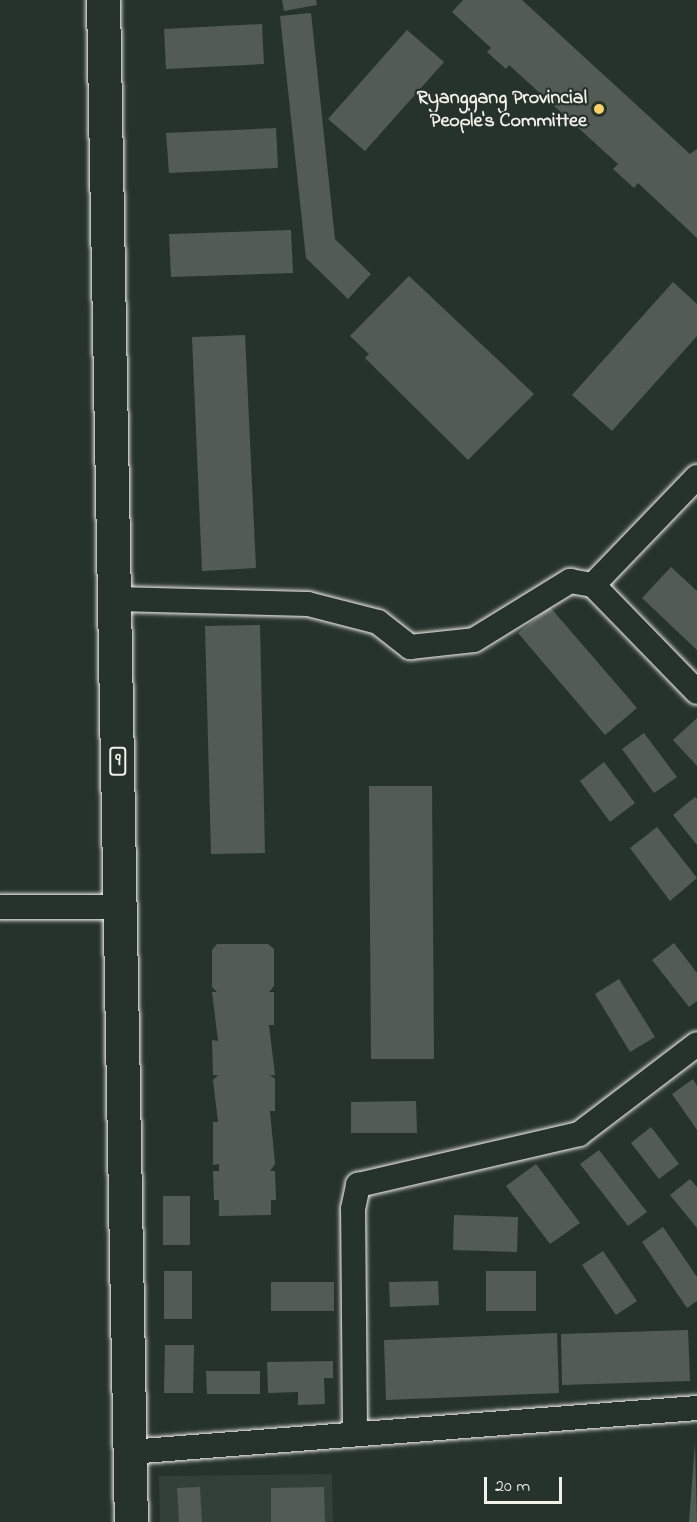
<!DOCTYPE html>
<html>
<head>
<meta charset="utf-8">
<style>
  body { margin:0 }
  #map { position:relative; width:697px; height:1522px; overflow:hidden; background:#26332d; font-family:"Indie Flower",sans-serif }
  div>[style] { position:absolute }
  .built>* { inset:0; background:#333f39 }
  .building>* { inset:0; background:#525c55 }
  .roads { filter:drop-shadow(0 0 2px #f4f1e8) drop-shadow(0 0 2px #f4f1e8) }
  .minor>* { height:24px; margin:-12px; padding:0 12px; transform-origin:12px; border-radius:12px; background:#26332d }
  .primary>* { height:33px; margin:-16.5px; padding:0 16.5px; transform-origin:16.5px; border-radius:16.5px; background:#26332d }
  .dots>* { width:16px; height:16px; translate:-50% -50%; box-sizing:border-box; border:3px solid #26332d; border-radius:50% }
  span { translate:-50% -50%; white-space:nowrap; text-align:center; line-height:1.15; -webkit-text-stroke:4.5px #26332d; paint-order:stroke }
  .shield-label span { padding:2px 4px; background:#26332d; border:2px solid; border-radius:4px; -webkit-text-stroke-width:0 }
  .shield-label { font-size:18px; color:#f4f1e8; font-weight:700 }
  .poi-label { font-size:20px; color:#f4f1e8; font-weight:700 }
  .right { translate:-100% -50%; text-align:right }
  .scale { position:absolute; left:484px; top:1477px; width:78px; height:27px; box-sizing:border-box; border:3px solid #f4f1e8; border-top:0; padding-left:8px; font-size:18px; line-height:21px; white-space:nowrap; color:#f4f1e8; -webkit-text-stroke:4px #26332d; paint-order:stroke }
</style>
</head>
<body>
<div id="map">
  <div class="built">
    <div style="clip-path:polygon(332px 1474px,333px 1522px,160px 1522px,159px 1476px)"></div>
  </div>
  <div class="building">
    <div style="clip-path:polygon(282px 0,316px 0,317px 5px,284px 11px)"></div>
    <div style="clip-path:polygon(463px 0,522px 0,690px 154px,697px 149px,697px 238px,638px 183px,634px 188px,613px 169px,618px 164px,509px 65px,506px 69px,487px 52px,491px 48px,452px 12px)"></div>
    <div style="clip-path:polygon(311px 13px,335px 239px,371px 274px,348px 299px,306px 258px,280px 16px)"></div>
    <div style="clip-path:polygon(262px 24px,264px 64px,166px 69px,164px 29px)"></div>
    <div style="clip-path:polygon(407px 30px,444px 62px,365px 151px,328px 119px)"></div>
    <div style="clip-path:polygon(276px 128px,278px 168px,169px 173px,166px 133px)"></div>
    <div style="clip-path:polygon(291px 230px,293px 273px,171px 277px,169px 234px)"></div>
    <div style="clip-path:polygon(409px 276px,534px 394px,468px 460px,365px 358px,369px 354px,350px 336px)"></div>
    <div style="clip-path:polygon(673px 282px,697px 304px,697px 336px,612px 431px,572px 395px)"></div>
    <div style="clip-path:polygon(245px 335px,256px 568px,202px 571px,192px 337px)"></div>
    <div style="clip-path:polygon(671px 567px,697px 591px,697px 650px,642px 598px)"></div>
    <div style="clip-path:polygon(550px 607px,637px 708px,605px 735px,518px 633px)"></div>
    <div style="clip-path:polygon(260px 625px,265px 853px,211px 854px,205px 626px)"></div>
    <div style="clip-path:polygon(697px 718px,697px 766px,673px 740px)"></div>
    <div style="clip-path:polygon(644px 733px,677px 777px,654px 793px,622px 749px)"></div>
    <div style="clip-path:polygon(604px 762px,635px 803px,610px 822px,580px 781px)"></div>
    <div style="clip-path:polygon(369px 786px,432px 786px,434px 1059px,371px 1059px)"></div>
    <div style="clip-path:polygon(695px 797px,697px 799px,697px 845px,673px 815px)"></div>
    <div style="clip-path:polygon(657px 827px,697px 878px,670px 901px,630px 848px)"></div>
    <div style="clip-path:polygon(674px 943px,697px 973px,697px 1001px,689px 1007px,652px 960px)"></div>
    <div style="clip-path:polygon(217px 944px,268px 944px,274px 949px,274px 986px,269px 992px,274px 992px,274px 1025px,269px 1025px,275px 1075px,270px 1075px,275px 1079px,275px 1111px,270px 1111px,275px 1164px,270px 1171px,275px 1171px,276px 1200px,271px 1200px,271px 1215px,219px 1216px,219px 1200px,214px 1200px,213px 1171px,219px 1171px,219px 1164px,213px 1165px,213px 1122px,218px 1122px,213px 1080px,218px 1075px,213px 1075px,212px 1040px,218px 1041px,212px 992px,217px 992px,212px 987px,212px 950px)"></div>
    <div style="clip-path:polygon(619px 979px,655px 1037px,630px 1052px,595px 994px)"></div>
    <div style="clip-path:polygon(693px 1079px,697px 1086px,697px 1130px,672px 1094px)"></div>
    <div style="clip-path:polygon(416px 1101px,417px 1133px,351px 1133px,351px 1102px)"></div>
    <div style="clip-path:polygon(651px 1127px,679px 1164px,659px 1179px,631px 1143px)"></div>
    <div style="clip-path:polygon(599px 1150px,647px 1212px,628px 1226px,580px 1164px)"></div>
    <div style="clip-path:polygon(536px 1164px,580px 1223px,550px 1244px,506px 1186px)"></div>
    <div style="clip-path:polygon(690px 1179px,697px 1187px,697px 1228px,670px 1195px)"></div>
    <div style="clip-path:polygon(163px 1196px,190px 1196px,190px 1245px,163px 1245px)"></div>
    <div style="clip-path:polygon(454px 1215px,518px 1217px,517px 1252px,453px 1250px)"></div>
    <div style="clip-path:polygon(663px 1227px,697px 1277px,697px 1301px,687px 1308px,642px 1242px)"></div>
    <div style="clip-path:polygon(603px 1251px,637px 1301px,616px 1315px,582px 1265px)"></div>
    <div style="clip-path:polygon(164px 1271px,192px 1271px,192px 1319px,164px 1319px)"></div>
    <div style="clip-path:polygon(486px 1271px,536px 1271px,536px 1311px,486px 1311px)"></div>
    <div style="clip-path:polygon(438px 1281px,439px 1305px,390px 1307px,389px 1282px)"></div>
    <div style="clip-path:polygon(271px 1282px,334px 1282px,334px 1311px,271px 1311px)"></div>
    <div style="clip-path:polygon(688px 1330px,690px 1381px,562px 1385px,561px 1334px)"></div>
    <div style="clip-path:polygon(557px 1333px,559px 1393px,386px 1400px,384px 1340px)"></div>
    <div style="clip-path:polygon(165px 1345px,194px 1345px,193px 1393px,164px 1393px)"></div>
    <div style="clip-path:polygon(333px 1361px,333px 1378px,324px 1378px,325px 1404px,298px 1405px,298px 1392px,268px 1393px,267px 1362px)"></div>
    <div style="clip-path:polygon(206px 1371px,260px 1371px,260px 1394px,207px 1394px)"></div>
    <div style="clip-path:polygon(695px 1443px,697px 1522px,689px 1522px)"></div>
    <div style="clip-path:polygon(200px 1487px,202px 1522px,179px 1522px,177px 1488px)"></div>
    <div style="clip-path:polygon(324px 1487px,325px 1522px,271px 1522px,271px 1488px)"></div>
  </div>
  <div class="roads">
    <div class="minor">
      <div style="left:593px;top:585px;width:150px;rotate:-46.1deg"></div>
      <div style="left:116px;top:599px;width:192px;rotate:1.5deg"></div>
      <div style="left:308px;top:604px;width:72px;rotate:14.4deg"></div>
      <div style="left:378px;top:622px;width:41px;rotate:38deg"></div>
      <div style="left:410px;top:647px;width:64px;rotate:-6.2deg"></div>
      <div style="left:474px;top:640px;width:113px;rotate:-31.6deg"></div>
      <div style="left:570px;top:581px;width:23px;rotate:10deg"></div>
      <div style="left:593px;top:585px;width:149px;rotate:45.8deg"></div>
      <div style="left:0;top:907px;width:119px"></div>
      <div style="left:355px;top:1431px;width:222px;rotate:-90.5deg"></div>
      <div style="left:353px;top:1209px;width:25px;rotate:-78deg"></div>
      <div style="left:358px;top:1185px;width:227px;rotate:-13deg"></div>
      <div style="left:579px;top:1134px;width:148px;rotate:-37.3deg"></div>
      <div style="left:129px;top:1452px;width:570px;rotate:-4.43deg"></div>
    </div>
    <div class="primary">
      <div style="left:103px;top:0;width:1522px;rotate:88.95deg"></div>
    </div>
  </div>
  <div class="dots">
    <div style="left:599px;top:109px;background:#ffd166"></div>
  </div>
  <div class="shield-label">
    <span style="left:118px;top:761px">9</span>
  </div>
  <div class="poi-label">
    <span class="right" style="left:587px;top:110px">Ryanggang Provincial<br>People's Committee</span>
  </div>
  <div class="scale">20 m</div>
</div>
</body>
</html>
